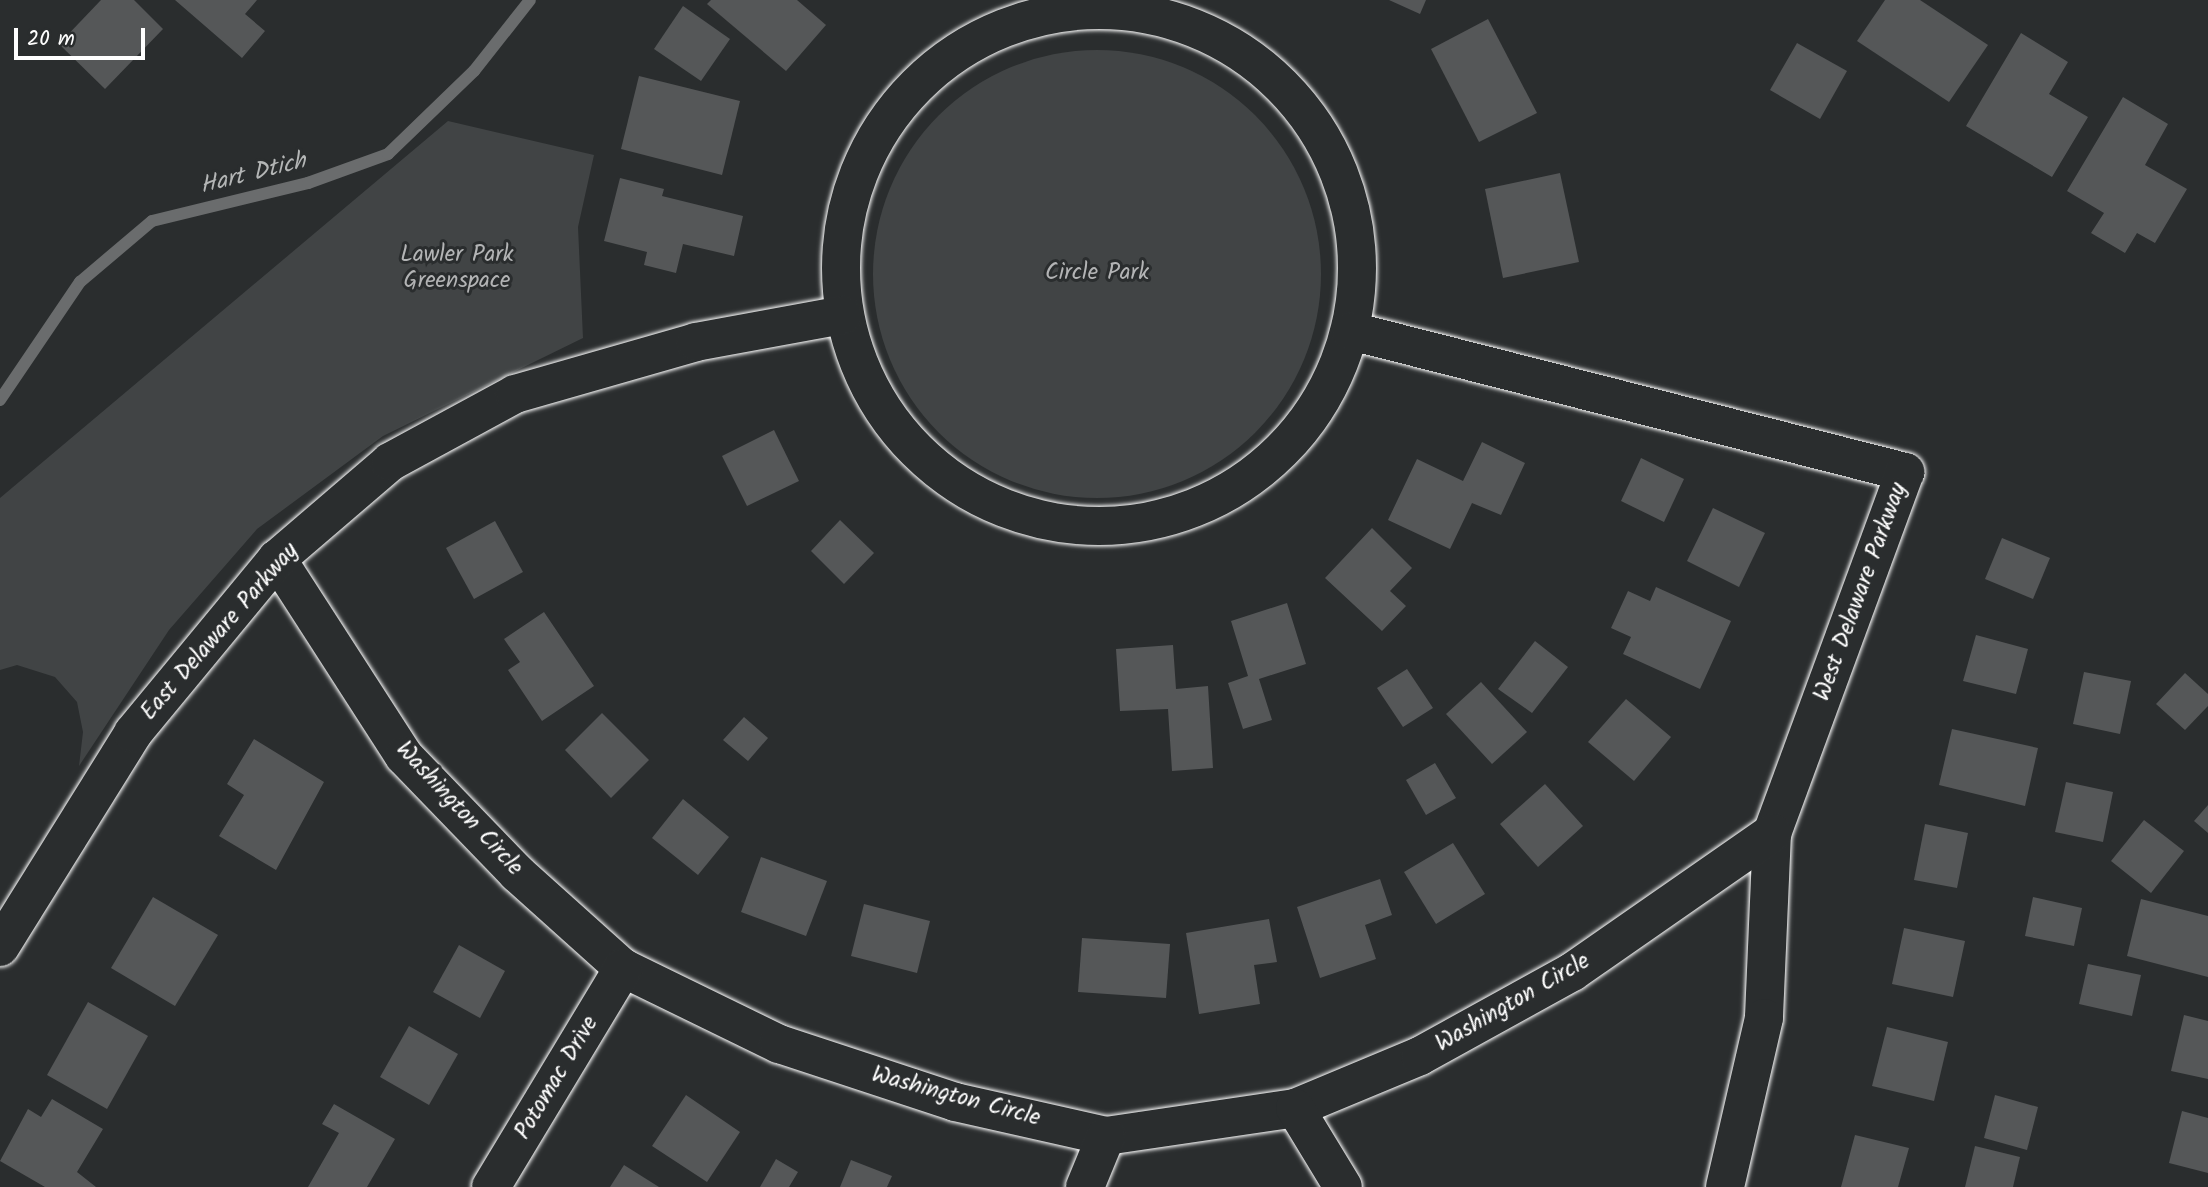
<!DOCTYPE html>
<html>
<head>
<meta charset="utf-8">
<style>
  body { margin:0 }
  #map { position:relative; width:2208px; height:1187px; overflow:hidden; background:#2a2d2e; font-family:Kalam,sans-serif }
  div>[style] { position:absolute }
  .green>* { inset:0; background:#414445 }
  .round { border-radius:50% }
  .stream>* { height:12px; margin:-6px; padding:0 6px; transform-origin:6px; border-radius:6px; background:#6a6c6d }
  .building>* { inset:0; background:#555758 }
  .roads { filter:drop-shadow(0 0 2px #fff) drop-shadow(0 0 2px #fff) }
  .minor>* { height:38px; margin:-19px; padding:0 19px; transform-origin:19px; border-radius:19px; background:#2a2d2e }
  .minor>.ring { margin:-19px; padding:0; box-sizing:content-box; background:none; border:38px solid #2a2d2e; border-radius:50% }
  span { translate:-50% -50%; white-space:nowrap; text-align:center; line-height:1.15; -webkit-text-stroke:6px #2a2d2e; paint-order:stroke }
  .park-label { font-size:23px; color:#b3b4b5 }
  .street-label { font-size:23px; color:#fff }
  .water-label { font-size:24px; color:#b4b6b6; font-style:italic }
  .scale { position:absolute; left:14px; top:28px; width:131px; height:32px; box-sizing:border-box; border:4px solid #fff; border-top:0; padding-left:9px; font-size:21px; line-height:24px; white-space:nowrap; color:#fff; -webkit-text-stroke:5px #2a2d2e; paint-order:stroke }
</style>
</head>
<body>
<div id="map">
  <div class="green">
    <div class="round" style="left:873px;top:50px;width:448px;height:448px"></div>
    <div style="clip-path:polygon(448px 121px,594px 155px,578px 227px,583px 338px,383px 436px,257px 529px,169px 630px,79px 766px,83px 732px,77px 702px,55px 677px,17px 665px,0 670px,0 498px)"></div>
  </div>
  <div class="stream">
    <div style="left:0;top:400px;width:143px;rotate:-55.9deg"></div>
    <div style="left:80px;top:282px;width:94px;rotate:-40.3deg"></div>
    <div style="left:152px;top:221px;width:161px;rotate:-13.7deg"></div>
    <div style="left:308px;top:183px;width:85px;rotate:-19.9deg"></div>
    <div style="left:388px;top:154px;width:120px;rotate:-44deg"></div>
    <div style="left:474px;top:71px;width:90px;rotate:-51.7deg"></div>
  </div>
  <div class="building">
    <div style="clip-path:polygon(101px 0,134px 0,163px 29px,105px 89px,59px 44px)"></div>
    <div style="clip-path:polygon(175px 0,257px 0,245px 14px,265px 31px,242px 58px)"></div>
    <div style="clip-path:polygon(711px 0,797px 0,826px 25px,786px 71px,707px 4px)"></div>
    <div style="clip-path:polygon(1389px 0,1426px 0,1420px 14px)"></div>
    <div style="clip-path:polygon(1885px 0,1920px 0,1988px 45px,1949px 102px,1857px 41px)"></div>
    <div style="clip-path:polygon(683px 6px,730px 39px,701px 81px,654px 49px)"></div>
    <div style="clip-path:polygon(1488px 19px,1537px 113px,1479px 142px,1431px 49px)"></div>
    <div style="clip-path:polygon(2021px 33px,2068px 62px,2049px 94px,2088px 117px,2052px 177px,1966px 126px)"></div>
    <div style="clip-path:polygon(1797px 43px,1847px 71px,1820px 119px,1770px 90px)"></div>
    <div style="clip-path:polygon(639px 76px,740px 101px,722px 175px,621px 149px)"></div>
    <div style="clip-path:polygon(2123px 97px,2168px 124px,2145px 165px,2187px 189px,2155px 243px,2137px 233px,2125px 253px,2091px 233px,2104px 213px,2067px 191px)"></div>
    <div style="clip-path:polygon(1560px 173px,1579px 262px,1503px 278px,1485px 189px)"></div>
    <div style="clip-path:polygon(620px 178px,664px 189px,662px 196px,743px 216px,734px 256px,683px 244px,676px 273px,644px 265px,647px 252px,604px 241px)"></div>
    <div style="clip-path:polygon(774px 430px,799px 481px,747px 506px,722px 456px)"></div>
    <div style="clip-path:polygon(1482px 442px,1525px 463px,1501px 515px,1472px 503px,1450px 549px,1388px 520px,1417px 459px,1463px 481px)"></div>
    <div style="clip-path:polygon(1641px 458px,1684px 479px,1664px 522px,1621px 501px)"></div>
    <div style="clip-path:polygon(1713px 508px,1765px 533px,1739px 587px,1687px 561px)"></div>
    <div style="clip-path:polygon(840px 520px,874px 553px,844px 584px,811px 551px)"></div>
    <div style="clip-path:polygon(495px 521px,523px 572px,474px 599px,446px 548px)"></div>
    <div style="clip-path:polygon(1372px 528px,1412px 568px,1390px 591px,1406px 606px,1382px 631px,1325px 578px)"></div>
    <div style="clip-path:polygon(2002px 538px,2050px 558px,2033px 599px,1985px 579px)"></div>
    <div style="clip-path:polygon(1656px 587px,1731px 621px,1700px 689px,1623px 654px,1631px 637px,1611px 628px,1628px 591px,1650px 601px)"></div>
    <div style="clip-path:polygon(1287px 603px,1306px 664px,1259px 679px,1272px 720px,1243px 729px,1228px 683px,1248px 676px,1231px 621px)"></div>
    <div style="clip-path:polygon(544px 612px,594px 686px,542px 721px,508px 670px,520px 662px,504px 639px)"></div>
    <div style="clip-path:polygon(1976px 635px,2028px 649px,2016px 694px,1963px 681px)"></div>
    <div style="clip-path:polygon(1535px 641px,1568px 667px,1532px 713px,1498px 689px)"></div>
    <div style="clip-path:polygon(1173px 645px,1176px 689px,1208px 686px,1213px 768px,1172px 771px,1168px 709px,1120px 711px,1116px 649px)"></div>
    <div style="clip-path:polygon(1407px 669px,1433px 708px,1403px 727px,1377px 688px)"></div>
    <div style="clip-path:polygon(2084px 672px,2131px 681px,2120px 734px,2073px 724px)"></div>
    <div style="clip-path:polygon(2185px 673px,2208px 694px,2208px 706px,2185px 730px,2156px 704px)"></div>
    <div style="clip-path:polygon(1481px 682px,1527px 732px,1492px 764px,1446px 714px)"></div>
    <div style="clip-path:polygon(1626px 699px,1671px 737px,1634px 781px,1588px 742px)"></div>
    <div style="clip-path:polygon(602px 713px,649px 760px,611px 798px,565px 750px)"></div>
    <div style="clip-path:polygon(744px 717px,768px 738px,748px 761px,723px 740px)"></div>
    <div style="clip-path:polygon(1952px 729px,2038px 748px,2025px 806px,1939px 785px)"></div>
    <div style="clip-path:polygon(254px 739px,324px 782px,276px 870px,219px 836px,244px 795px,227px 784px)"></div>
    <div style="clip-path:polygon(1435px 763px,1456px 798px,1426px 815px,1406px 780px)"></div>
    <div style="clip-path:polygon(2066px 782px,2113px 792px,2103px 842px,2055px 832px)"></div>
    <div style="clip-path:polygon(1545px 784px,1583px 826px,1538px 867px,1500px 824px)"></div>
    <div style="clip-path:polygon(683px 799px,729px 837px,698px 875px,652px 838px)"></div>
    <div style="clip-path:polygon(2208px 805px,2208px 833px,2194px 821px)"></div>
    <div style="clip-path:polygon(2144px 820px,2184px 851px,2151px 893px,2111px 861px)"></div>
    <div style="clip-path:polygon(1925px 824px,1968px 833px,1957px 888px,1914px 880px)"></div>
    <div style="clip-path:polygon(1453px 843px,1485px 894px,1436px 924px,1404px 872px)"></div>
    <div style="clip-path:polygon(761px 857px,827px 881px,806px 936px,741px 912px)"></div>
    <div style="clip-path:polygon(1380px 879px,1392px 915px,1365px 925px,1376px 959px,1320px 978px,1297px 907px)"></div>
    <div style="clip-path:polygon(153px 897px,218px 935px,175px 1006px,111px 968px)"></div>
    <div style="clip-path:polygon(2033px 897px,2082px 908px,2074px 946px,2025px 936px)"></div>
    <div style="clip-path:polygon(2141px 899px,2208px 916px,2208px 977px,2127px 956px)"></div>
    <div style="clip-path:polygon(864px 904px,930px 921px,917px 973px,851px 956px)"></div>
    <div style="clip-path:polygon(1269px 919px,1277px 962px,1254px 965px,1260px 1004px,1199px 1014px,1186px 933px)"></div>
    <div style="clip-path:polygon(1904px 928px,1965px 941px,1953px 997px,1892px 984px)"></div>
    <div style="clip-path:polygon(1082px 938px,1170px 944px,1166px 998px,1078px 992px)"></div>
    <div style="clip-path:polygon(459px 945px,505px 971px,480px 1018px,433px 992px)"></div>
    <div style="clip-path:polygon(2088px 964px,2141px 975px,2132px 1016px,2079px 1004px)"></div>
    <div style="clip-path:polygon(88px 1002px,148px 1036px,107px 1109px,47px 1075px)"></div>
    <div style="clip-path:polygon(2184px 1015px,2208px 1021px,2208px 1079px,2171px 1071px)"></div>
    <div style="clip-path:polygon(409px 1026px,458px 1054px,429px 1105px,380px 1077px)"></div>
    <div style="clip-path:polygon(1887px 1027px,1948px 1042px,1934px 1101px,1872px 1086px)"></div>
    <div style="clip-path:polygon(686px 1095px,740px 1132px,707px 1182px,652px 1146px)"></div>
    <div style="clip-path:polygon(1995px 1095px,2038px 1107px,2027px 1150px,1984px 1138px)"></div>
    <div style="clip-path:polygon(52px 1099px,103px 1129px,77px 1172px,96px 1187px,45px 1187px,0 1161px,28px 1109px,41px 1117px)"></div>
    <div style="clip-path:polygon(334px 1104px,395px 1139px,367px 1187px,308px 1187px,339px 1133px,322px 1124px)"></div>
    <div style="clip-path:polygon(2182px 1111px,2208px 1118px,2208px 1173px,2169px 1163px)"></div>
    <div style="clip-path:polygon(1855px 1135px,1909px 1148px,1898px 1187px,1841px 1187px)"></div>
    <div style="clip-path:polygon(1975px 1146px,2020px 1157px,2013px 1187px,1965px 1187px)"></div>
    <div style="clip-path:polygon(776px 1159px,798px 1172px,789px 1187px,760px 1187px)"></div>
    <div style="clip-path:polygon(851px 1160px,892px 1176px,887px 1187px,840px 1187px)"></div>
    <div style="clip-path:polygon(624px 1165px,659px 1187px,610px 1187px)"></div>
  </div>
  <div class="roads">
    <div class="minor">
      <div class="ring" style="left:841px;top:10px;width:478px;height:478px"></div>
      <div style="left:1351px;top:331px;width:572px;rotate:14.28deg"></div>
      <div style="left:1905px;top:472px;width:385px;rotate:110.2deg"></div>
      <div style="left:1772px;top:833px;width:185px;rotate:92.5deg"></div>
      <div style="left:1764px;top:1018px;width:173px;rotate:103deg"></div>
      <div style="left:277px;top:559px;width:234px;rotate:57.2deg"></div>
      <div style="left:404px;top:756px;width:163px;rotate:46deg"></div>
      <div style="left:517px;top:873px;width:142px;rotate:41.9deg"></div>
      <div style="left:623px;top:968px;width:174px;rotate:26deg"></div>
      <div style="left:779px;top:1044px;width:185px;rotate:18.2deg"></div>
      <div style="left:955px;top:1102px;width:155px;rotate:12.7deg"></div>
      <div style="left:1106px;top:1136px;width:191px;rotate:-8.4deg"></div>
      <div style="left:1295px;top:1108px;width:135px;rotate:-22.6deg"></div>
      <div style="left:1420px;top:1056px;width:174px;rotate:-28.9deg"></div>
      <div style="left:1572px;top:972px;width:244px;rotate:-34.8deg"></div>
      <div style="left:0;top:947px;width:252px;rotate:-58.1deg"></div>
      <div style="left:133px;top:733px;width:226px;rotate:-50.4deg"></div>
      <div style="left:277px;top:559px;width:149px;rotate:-40.6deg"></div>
      <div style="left:390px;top:462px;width:142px;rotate:-28.5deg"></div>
      <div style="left:515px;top:394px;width:188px;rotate:-16deg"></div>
      <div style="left:696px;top:342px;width:149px;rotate:-10.4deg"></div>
      <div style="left:1295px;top:1108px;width:92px;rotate:58.7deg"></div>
      <div style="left:491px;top:1187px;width:256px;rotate:-58.9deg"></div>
      <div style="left:1085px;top:1187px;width:55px;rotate:-67.6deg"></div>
    </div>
  </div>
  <div class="park-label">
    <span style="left:457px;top:268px">Lawler Park<br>Greenspace</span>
    <span style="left:1097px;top:273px">Circle Park</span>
  </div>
  <div class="street-label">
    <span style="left:1861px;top:592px;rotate:-70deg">West Delaware Parkway</span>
    <span style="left:220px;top:632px;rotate:-49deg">East Delaware Parkway</span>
    <span style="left:459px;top:809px;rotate:47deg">Washington Circle</span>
    <span style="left:1513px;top:1003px;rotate:-30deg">Washington Circle</span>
    <span style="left:557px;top:1078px;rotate:-59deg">Potomac Drive</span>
    <span style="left:956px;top:1097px;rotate:15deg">Washington Circle</span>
  </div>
  <div class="water-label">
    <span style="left:253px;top:174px;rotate:-14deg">Hart Dtich</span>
  </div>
  <div class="scale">20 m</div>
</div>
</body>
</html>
